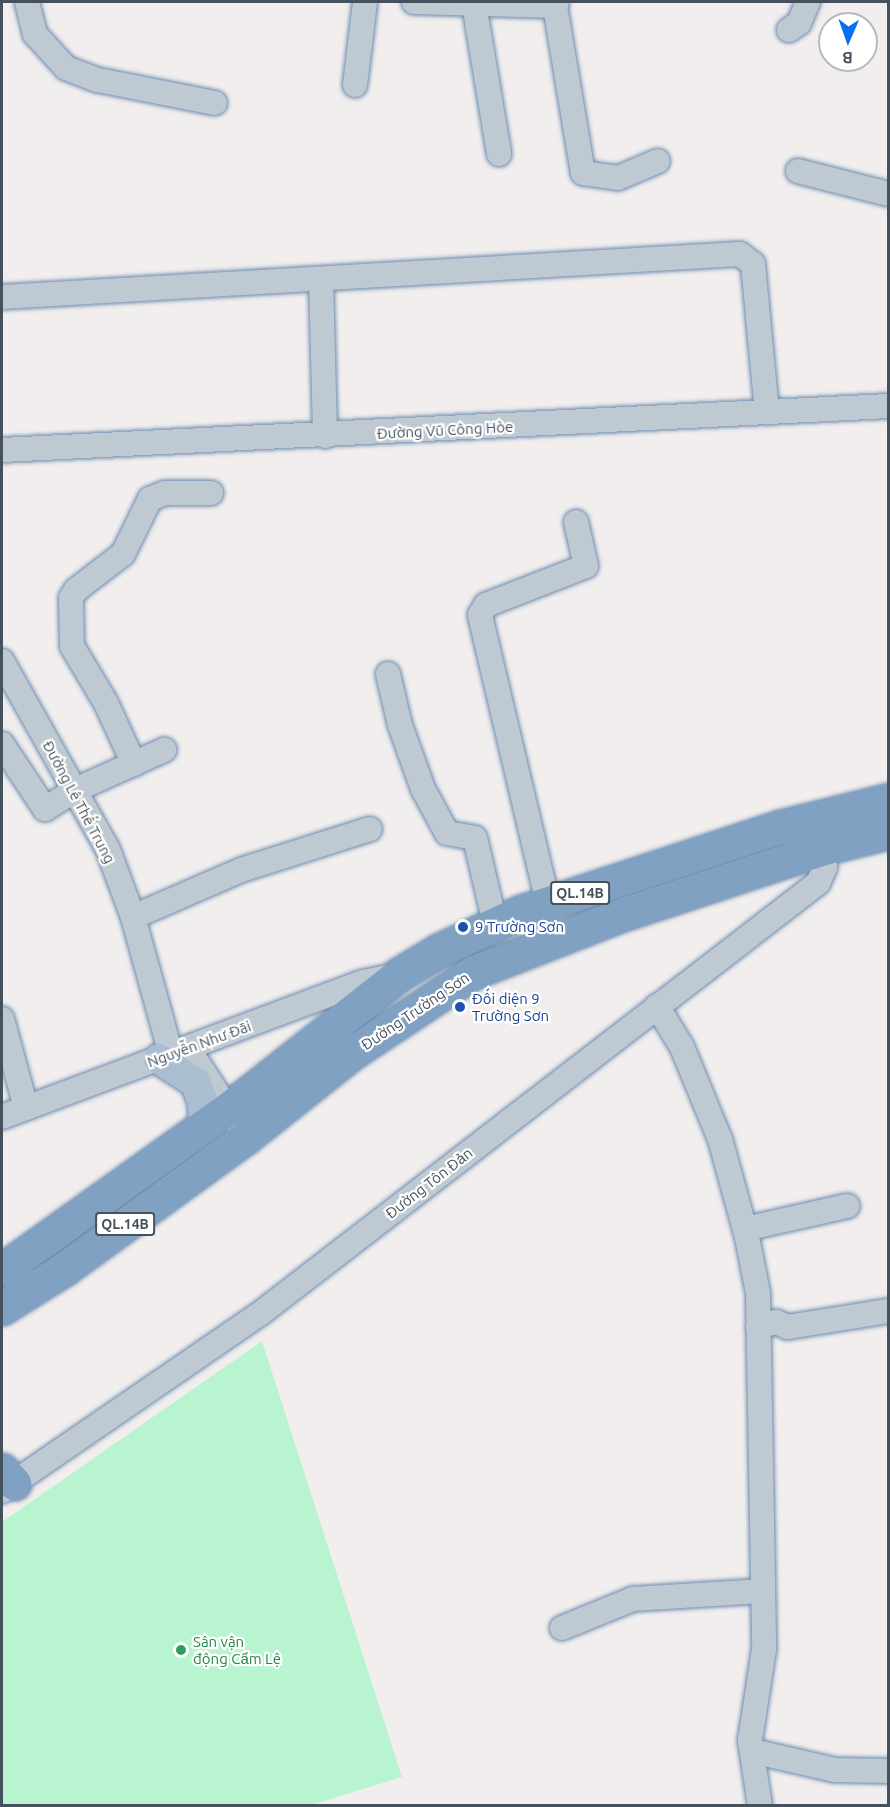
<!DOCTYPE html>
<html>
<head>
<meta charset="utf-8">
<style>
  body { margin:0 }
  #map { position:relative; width:890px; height:1807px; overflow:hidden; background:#f2eeee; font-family:Ubuntu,sans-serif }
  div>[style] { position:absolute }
  .green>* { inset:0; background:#b8f4cf }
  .roads { filter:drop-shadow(0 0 2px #6c8caf) drop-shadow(0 0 2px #6c8caf) }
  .minor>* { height:24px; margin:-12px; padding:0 12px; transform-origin:12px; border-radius:12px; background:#bec9d2 }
  .major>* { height:30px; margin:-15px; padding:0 15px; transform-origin:15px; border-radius:15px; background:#abbed1 }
  .highway>* { height:33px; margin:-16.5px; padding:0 16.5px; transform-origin:16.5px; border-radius:16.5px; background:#81a1c3 }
  .dots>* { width:16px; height:16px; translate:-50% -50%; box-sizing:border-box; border:3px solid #fff; border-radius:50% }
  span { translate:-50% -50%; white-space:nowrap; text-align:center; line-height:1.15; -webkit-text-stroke:4.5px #fff; paint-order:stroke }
  .shield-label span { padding:2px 4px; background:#fff; border:2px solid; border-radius:4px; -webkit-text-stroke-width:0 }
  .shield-label { font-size:14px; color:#45525e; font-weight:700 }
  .street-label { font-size:15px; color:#45525e }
  .transit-label { font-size:15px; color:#164399 }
  .left { translate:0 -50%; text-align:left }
  .leisure-label { font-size:15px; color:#27864d }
  .frame { position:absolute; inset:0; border:3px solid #45525e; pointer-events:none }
  .north { position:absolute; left:818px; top:12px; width:60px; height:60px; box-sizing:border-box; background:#fff; border:2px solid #b5babf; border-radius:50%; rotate:182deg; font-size:16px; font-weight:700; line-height:24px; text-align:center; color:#45525e }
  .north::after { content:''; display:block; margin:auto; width:21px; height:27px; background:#066ff4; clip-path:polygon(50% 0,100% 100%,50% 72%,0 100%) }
</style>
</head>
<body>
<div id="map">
  <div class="green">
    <div style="clip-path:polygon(262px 1341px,402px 1777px,311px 1805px,2px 1805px,2px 1522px)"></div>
  </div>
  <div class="roads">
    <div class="minor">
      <div style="left:27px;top:2px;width:33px;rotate:76deg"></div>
      <div style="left:35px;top:34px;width:46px;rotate:47.6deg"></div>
      <div style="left:66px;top:68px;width:34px;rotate:21deg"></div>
      <div style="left:98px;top:80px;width:119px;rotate:11.1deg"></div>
      <div style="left:414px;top:2px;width:141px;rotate:1.6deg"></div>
      <div style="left:555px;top:6px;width:4px;rotate:-63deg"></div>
      <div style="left:474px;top:4px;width:152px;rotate:80.5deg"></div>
      <div style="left:555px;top:6px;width:169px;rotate:80.5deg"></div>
      <div style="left:583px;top:173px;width:35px;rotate:8deg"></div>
      <div style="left:618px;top:178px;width:43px;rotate:-23deg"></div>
      <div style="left:789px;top:30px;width:12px;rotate:-35deg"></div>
      <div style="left:799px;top:23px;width:23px;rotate:-67deg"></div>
      <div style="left:355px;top:85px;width:84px;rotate:-83.1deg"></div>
      <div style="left:798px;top:171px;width:93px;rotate:14.3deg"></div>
      <div style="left:321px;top:279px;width:157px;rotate:88.5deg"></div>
      <div style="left:2px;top:297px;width:739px;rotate:-3.33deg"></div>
      <div style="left:740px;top:254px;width:16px;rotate:38deg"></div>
      <div style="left:753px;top:264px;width:149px;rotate:84.6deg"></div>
      <div style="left:2px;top:450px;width:887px;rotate:-2.84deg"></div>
      <div style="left:2px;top:661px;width:217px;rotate:60.7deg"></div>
      <div style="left:108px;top:850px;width:72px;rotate:69.5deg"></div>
      <div style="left:133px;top:917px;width:142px;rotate:74.5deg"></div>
      <div style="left:388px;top:674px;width:52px;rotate:76.8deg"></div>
      <div style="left:400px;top:725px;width:68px;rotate:70.2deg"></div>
      <div style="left:423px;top:789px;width:50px;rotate:61.4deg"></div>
      <div style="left:447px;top:833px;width:28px;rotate:10deg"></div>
      <div style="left:475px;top:838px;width:87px;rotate:76.8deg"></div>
      <div style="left:2px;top:744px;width:78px;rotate:56.5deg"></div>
      <div style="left:45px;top:809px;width:36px;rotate:-32deg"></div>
      <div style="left:75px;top:790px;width:98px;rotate:-24.2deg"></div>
      <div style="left:134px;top:764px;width:67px;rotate:-114.7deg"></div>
      <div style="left:106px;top:703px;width:66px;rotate:-120.8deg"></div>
      <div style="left:72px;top:646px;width:48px;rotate:-91.2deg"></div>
      <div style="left:71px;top:598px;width:9px;rotate:-58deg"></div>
      <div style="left:76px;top:590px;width:59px;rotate:-37.5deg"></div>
      <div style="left:123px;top:554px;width:61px;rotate:-63.9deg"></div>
      <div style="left:150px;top:499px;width:16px;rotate:-22deg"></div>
      <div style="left:165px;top:493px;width:46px"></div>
      <div style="left:548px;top:903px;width:296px;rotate:-103.3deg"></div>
      <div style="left:480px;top:615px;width:12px;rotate:-59deg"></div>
      <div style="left:486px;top:605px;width:107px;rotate:-21.3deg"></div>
      <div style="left:586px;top:566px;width:45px;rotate:-102.8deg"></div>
      <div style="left:133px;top:917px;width:118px;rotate:-23.5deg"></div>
      <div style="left:241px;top:870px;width:135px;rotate:-17.6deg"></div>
      <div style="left:657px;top:1006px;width:48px;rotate:58.6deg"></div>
      <div style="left:682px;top:1047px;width:100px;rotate:67.6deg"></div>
      <div style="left:720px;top:1139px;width:102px;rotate:74.6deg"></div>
      <div style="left:747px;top:1237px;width:57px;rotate:78.9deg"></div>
      <div style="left:758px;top:1293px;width:356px;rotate:89deg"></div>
      <div style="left:764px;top:1649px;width:92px;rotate:98.7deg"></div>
      <div style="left:750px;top:1740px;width:67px;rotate:81.4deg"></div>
      <div style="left:2px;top:1019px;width:92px;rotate:74.9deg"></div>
      <div style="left:188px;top:1048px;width:88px;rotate:57deg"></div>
      <div style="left:2px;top:1117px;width:386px;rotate:-20.5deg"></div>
      <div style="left:364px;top:982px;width:29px;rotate:-12deg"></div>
      <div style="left:745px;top:1229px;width:105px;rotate:-12.7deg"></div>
      <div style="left:758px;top:1327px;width:19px;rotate:-16deg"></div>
      <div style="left:776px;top:1322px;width:13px;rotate:23deg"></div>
      <div style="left:788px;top:1327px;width:101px;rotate:-9.1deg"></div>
      <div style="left:2px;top:1491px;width:314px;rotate:-34.5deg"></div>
      <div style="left:261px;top:1313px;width:704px;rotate:-37.67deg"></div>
      <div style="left:818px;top:883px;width:17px;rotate:-66deg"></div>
      <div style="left:825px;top:867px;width:19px;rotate:-93deg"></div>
      <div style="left:562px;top:1628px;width:77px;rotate:-22.2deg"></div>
      <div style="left:633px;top:1599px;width:130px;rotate:-3.5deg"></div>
      <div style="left:752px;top:1751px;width:85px;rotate:12.9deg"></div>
      <div style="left:835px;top:1770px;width:53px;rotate:1.1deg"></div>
    </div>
    <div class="major">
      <div style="left:159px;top:1059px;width:44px;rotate:33deg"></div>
      <div style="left:196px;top:1083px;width:21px;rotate:71deg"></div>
      <div style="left:203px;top:1103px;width:23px;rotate:88deg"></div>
    </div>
    <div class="highway">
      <div style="left:2px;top:1270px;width:277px;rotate:-35.5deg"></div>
      <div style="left:228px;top:1109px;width:216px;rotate:-38.2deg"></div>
      <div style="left:398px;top:975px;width:47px;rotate:-31deg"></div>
      <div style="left:438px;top:951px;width:92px;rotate:-25.2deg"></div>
      <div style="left:521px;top:912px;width:273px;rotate:-18.2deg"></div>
      <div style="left:780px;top:827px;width:111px;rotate:-14deg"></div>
      <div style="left:2px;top:1308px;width:77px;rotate:-32.2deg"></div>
      <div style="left:67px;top:1267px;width:221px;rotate:-36deg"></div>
      <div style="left:246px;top:1137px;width:135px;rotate:-38.4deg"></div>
      <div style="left:352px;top:1053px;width:146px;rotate:-33.6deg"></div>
      <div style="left:474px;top:972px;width:160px;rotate:-21.3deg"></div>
      <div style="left:623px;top:914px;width:212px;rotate:-18.2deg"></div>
      <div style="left:824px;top:848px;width:66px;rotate:-14deg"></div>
      <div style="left:2px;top:1470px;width:18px;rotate:47deg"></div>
    </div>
  </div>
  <div class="dots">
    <div style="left:463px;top:927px;background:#1a4fb4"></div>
    <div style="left:460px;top:1007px;background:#1a4fb4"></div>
    <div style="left:181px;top:1650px;background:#2e9e5b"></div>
  </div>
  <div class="shield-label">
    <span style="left:580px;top:893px">QL.14B</span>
    <span style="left:125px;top:1224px">QL.14B</span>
  </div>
  <div class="street-label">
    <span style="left:445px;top:430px;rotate:-3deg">Đường Vũ Công Hòe</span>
    <span style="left:79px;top:802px;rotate:62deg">Đường Lê Thế Trung</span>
    <span style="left:415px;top:1011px;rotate:-34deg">Đường Trường Sơn</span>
    <span style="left:199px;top:1044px;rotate:-20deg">Nguyễn Như Đãi</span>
    <span style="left:429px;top:1183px;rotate:-38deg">Đường Tôn Đản</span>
  </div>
  <div class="transit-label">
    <span class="left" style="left:475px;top:927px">9 Trường Sơn</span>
    <span class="left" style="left:472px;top:1007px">Đối diện 9<br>Trường Sơn</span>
  </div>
  <div class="leisure-label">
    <span class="left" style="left:193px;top:1650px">Sân vận<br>động Cẩm Lệ</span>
  </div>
  <div class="frame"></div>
  <div class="north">B</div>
</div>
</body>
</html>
